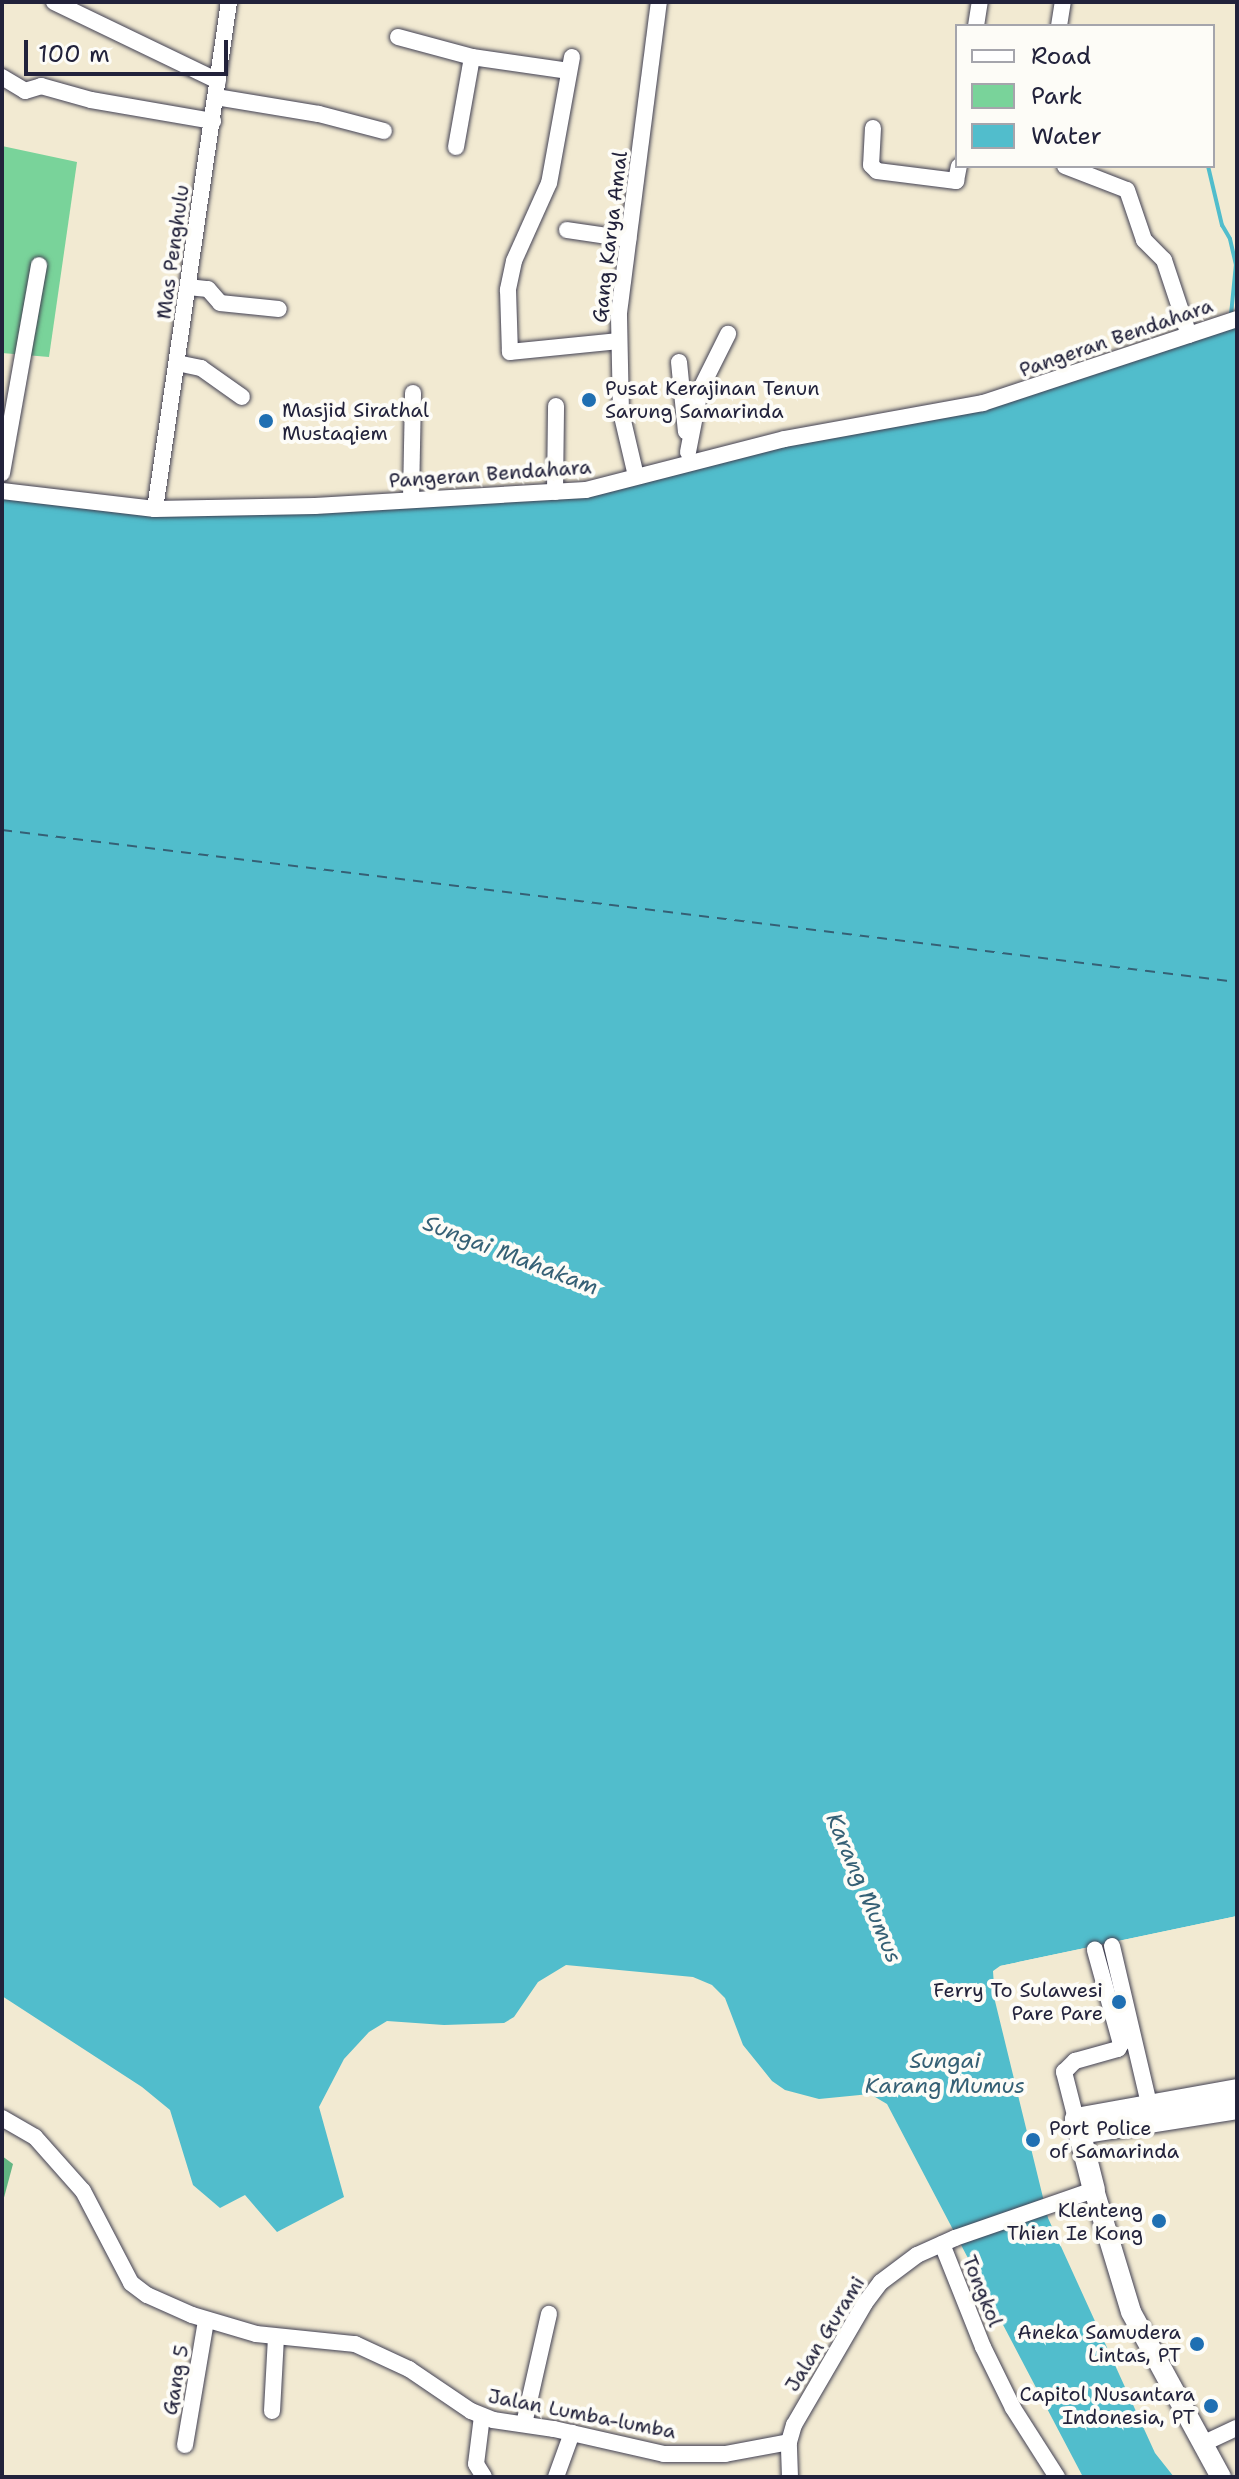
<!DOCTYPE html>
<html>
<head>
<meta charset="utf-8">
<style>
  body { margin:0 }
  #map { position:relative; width:1239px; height:2479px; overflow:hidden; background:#f2ead2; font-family:"Shantell Sans",sans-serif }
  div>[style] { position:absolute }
  .green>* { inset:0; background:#79d39a }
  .forest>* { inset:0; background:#62b582 }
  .water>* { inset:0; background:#51bdcc }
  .pier>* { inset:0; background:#f2ead2 }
  .stream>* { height:4px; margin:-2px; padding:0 2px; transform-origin:2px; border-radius:2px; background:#51bdcc }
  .ferry>* { height:2px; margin-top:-1px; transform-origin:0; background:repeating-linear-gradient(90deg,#356075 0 10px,transparent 0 18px) }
  .roads { filter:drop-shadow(0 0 2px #414052) drop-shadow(0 0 2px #414052) }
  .minor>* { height:16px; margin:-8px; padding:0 8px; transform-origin:8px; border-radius:8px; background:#fff }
  .major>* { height:20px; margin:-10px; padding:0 10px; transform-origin:10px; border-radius:10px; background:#fff }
  .highway>* { height:22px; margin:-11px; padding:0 11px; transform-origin:11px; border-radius:11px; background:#fff }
  .dots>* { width:22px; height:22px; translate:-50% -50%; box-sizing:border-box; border:4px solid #fdfcf7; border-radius:50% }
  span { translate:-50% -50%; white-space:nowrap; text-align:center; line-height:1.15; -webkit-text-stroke:8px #fdfcf7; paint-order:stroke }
  .street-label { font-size:20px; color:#22223b }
  .poi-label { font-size:20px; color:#22223b }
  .left { translate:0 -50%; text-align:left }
  .right { translate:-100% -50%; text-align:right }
  .water-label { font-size:22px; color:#356075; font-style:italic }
  .frame { position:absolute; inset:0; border:4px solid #22223b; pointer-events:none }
  .legend { position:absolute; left:955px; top:24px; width:260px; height:144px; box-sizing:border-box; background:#fdfcf7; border:2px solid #a5a5ac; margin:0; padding:10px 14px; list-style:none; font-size:24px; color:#22223b }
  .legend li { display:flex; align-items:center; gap:16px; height:40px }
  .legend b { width:40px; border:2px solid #a5a5ac }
  .scale { position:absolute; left:24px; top:40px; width:204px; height:36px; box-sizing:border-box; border:4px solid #22223b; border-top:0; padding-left:10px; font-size:24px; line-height:28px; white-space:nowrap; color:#22223b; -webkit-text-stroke:6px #fdfcf7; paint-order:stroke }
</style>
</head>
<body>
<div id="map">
  <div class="green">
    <div style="clip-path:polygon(2px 146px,77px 162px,49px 357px,2px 353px)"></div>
  </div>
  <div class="forest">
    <div style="clip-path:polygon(2px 2156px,13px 2164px,2px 2205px)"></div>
  </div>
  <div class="water">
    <div style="clip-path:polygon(1237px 323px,1237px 1916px,1000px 1966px,993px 1971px,995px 2001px,1048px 2218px,1155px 2453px,1174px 2477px,1083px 2477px,887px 2104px,870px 2094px,819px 2099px,785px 2090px,772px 2081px,743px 2045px,725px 1998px,712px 1985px,693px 1977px,566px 1965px,538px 1982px,514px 2017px,504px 2023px,444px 2025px,387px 2021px,369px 2032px,344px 2059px,319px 2107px,344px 2197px,277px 2232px,245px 2195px,220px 2208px,193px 2185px,170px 2110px,142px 2087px,2px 1996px,2px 498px,91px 507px,593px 493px,768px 447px,984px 408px)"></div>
  </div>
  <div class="pier">
    <div style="clip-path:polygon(1237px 1916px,1237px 1920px,1001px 1970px,1000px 1966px)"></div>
  </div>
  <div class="stream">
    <div style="left:1208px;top:166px;width:61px;rotate:76.7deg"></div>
    <div style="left:1222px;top:225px;width:16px;rotate:60deg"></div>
    <div style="left:1230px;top:239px;width:26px;rotate:77deg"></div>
    <div style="left:1236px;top:264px;width:51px;rotate:95.6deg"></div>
  </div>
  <div class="ferry">
    <div style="left:2px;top:830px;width:1244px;rotate:7.02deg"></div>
  </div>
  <div class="roads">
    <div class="minor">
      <div style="left:54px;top:2px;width:182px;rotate:25.7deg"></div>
      <div style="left:976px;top:26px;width:24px;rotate:-81deg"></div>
      <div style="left:1059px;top:26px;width:24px;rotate:-81deg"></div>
      <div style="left:398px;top:37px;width:77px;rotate:15.1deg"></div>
      <div style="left:472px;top:57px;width:98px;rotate:8.2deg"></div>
      <div style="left:572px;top:57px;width:128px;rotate:100.3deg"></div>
      <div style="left:549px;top:183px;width:85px;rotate:114.2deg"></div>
      <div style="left:514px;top:261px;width:30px;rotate:102deg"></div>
      <div style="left:508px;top:290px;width:62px;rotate:88.2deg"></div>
      <div style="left:510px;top:352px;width:109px;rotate:-5.8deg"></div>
      <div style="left:2px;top:77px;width:27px;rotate:31deg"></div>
      <div style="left:25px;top:91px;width:17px;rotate:-17deg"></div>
      <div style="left:41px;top:86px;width:52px;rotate:15.6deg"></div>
      <div style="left:91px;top:100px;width:124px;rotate:9.8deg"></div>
      <div style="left:216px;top:97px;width:104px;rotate:9.4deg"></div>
      <div style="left:319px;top:114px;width:67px;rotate:14.7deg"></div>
      <div style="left:873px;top:128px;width:37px;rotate:93deg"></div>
      <div style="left:871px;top:165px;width:8px;rotate:45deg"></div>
      <div style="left:877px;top:171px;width:80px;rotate:7.2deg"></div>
      <div style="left:956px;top:181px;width:15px;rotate:-79deg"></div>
      <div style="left:456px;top:147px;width:91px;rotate:-79.9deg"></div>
      <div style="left:1065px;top:166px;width:66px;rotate:21.2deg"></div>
      <div style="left:1127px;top:190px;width:53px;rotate:71.2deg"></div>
      <div style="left:1144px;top:240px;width:28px;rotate:45deg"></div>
      <div style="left:1164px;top:260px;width:79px;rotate:71.6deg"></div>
      <div style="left:567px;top:230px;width:62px;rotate:8.4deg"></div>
      <div style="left:188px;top:287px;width:20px;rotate:6deg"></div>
      <div style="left:208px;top:289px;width:18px;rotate:49deg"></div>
      <div style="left:220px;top:303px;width:59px;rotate:5.8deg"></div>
      <div style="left:679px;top:362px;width:70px;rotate:84.3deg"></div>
      <div style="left:177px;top:363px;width:25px;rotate:12deg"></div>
      <div style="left:201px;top:368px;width:50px;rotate:35.3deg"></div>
      <div style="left:688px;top:452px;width:63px;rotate:-79deg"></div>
      <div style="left:700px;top:390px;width:63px;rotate:-63.4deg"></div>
      <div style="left:2px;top:473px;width:211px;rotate:-79.9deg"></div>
      <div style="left:636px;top:476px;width:66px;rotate:-103.2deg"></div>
      <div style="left:621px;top:412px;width:99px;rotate:-91.2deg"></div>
      <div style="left:619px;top:313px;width:314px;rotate:-82.7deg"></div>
      <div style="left:2px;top:491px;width:154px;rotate:6.7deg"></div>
      <div style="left:155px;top:509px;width:160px;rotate:-1.1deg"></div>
      <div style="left:315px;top:506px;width:271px;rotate:-3.4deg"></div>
      <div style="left:586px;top:490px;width:205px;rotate:-14.4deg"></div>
      <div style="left:785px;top:439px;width:201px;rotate:-10.3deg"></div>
      <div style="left:983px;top:403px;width:268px;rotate:-18.3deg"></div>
      <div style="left:555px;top:492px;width:86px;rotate:-89.3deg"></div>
      <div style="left:411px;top:499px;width:106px;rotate:-88.9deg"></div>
      <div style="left:155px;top:509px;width:512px;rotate:-81.7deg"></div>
      <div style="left:1112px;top:1946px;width:162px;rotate:76.8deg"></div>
      <div style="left:2px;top:2118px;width:38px;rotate:30deg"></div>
      <div style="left:35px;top:2137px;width:72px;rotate:48.4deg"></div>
      <div style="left:83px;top:2191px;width:104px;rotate:62.4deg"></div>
      <div style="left:131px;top:2283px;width:20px;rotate:37deg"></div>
      <div style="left:147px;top:2295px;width:49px;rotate:24deg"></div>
      <div style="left:192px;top:2315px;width:67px;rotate:16.5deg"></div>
      <div style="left:256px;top:2334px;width:100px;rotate:5.8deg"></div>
      <div style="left:355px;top:2344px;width:60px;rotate:24.8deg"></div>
      <div style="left:409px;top:2369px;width:75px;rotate:34.1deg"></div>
      <div style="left:471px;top:2411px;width:24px;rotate:22deg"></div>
      <div style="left:493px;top:2420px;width:62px;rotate:8.4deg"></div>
      <div style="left:554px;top:2429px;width:113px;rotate:12.8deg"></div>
      <div style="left:664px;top:2454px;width:61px"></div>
      <div style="left:725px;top:2454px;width:65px;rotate:-10.6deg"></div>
      <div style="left:1076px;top:2119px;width:49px;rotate:-104.3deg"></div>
      <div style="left:1064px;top:2072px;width:16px;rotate:-45deg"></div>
      <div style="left:1075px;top:2061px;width:45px;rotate:-15.6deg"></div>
      <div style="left:1118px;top:2049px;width:6px;rotate:-59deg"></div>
      <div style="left:1121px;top:2044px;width:98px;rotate:-105.5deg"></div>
      <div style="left:942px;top:2244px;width:111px;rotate:68.3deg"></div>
      <div style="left:983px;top:2347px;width:68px;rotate:63.8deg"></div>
      <div style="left:1013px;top:2408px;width:82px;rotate:57.5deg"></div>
      <div style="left:272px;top:2411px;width:74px;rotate:-86.9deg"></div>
      <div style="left:482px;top:2416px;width:48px;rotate:97.1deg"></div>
      <div style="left:476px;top:2464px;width:15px;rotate:58deg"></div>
      <div style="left:524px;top:2424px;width:113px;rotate:-77.2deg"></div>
      <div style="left:1202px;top:2444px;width:38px;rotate:-25deg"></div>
      <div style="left:185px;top:2445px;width:126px;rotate:-80.4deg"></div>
      <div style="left:556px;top:2477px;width:47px;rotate:-70deg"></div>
      <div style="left:790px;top:2477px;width:35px;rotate:-92deg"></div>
      <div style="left:789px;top:2442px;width:18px;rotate:-74deg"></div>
      <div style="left:794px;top:2425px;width:141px;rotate:-59.8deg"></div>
      <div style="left:865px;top:2303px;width:26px;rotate:-53deg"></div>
      <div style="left:881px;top:2282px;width:45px;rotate:-36.9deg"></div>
      <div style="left:917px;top:2255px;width:42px;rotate:-24.1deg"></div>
      <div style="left:955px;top:2238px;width:147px;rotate:-19.1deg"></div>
    </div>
    <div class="major">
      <div style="left:1094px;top:2190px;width:127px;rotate:73.1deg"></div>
      <div style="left:1131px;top:2312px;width:188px;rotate:61.4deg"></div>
    </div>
    <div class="highway">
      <div style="left:1080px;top:2133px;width:159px;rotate:-9deg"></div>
      <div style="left:1094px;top:2190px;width:73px;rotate:-104.2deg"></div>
      <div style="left:1076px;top:2119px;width:164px;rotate:-10.2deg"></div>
    </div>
  </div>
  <div class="dots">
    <div style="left:589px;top:400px;background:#1f6fb2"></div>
    <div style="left:266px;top:421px;background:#1f6fb2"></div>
    <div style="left:1119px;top:2002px;background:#1f6fb2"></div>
    <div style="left:1033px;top:2140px;background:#1f6fb2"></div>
    <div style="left:1159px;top:2221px;background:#1f6fb2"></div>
    <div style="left:1197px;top:2344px;background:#1f6fb2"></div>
    <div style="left:1211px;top:2406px;background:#1f6fb2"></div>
  </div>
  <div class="street-label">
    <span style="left:610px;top:237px;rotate:-83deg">Gang Karya Amal</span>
    <span style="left:173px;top:252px;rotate:-82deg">Mas Penghulu</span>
    <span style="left:1116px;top:338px;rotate:-19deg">Pangeran Bendahara</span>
    <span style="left:490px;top:474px;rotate:-4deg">Pangeran Bendahara</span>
    <span style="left:982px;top:2291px;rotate:68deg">Tongkol</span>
    <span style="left:825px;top:2334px;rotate:-58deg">Jalan Gurami</span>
    <span style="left:176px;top:2380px;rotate:-80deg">Gang 5</span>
    <span style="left:582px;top:2414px;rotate:11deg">Jalan Lumba-lumba</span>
  </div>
  <div class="poi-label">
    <span class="left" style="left:605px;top:400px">Pusat Kerajinan Tenun<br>Sarung Samarinda</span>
    <span class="left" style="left:282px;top:422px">Masjid Sirathal<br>Mustaqiem</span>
    <span class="right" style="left:1103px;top:2002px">Ferry To Sulawesi<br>Pare Pare</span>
    <span class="left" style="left:1049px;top:2140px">Port Police<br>of Samarinda</span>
    <span class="right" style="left:1143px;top:2222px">Klenteng<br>Thien Ie Kong</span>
    <span class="right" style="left:1181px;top:2344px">Aneka Samudera<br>Lintas, PT</span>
    <span class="right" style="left:1195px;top:2406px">Capitol Nusantara<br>Indonesia, PT</span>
  </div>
  <div class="water-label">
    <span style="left:511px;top:1255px;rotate:21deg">Sungai Mahakam</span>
    <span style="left:864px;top:1888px;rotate:67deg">Karang Mumus</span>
    <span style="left:945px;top:2073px">Sungai<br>Karang Mumus</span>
  </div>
  <div class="frame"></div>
  <ul class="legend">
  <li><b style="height:10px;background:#fff"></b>Road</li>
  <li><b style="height:22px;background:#79d39a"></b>Park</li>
  <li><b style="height:22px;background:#51bdcc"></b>Water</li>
  </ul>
  <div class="scale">100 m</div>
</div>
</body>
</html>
